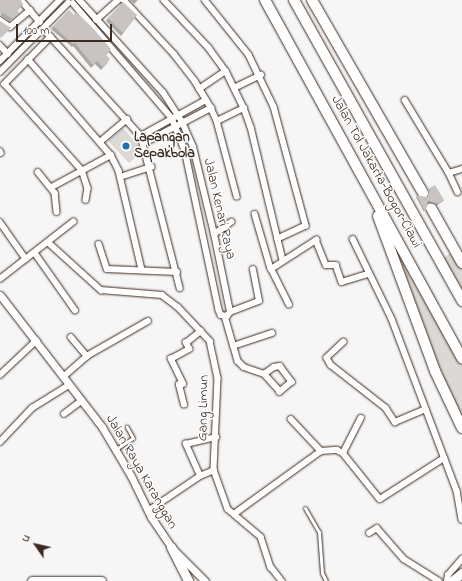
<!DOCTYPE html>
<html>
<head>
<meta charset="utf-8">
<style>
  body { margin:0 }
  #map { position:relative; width:462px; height:581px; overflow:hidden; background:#f7f6f6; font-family:"Indie Flower",sans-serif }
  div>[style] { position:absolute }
  .green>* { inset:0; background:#dbd9d6 }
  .roads { filter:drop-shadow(0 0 1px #3b2a1e) drop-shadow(0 0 1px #3b2a1e) }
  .service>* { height:3px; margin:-1.5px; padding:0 1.5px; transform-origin:1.5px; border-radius:1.5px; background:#fff }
  .minor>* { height:5.5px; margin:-2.75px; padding:0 2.75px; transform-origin:2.75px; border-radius:2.75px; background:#fff }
  .tertiary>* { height:7px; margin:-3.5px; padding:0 3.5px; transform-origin:3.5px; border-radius:3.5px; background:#fff }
  .primary>* { height:9px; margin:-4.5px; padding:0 4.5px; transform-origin:4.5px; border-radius:4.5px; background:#fff }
  .motorway>* { height:10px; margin:-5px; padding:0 5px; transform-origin:5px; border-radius:5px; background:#fff }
  .wall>* { inset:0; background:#ada8a6 }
  .shaded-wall>* { inset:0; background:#8d8887 }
  .building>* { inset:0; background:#c9c3c1 }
  .dots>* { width:11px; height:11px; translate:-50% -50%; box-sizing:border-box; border:2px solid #fff; border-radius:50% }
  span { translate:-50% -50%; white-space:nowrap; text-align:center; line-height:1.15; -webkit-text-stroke:3px #fff; paint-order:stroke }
  .poi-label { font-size:14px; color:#3b2a1e; font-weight:700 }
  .left { translate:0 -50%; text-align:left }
  .street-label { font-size:14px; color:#3b2a1e }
  .north { position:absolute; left:16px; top:525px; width:40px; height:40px; -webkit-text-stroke:3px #fff; paint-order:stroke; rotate:304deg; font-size:11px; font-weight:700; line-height:16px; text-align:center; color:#3b2a1e }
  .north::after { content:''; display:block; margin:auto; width:14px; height:18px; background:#3b2a1e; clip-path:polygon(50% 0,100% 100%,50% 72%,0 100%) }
  .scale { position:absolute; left:16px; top:24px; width:96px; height:18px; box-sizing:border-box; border:2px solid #3b2a1e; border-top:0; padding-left:5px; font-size:12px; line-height:14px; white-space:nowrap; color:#3b2a1e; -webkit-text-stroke:3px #fff; paint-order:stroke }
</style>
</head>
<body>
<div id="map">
  <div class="green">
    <div style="clip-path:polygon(123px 128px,143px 151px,129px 163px,108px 141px)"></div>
    <div style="clip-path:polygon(369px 190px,462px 358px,462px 428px)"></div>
    <div style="clip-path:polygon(454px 250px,462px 263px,462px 301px,440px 261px)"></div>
  </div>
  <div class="roads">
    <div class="service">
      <div style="left:116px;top:449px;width:20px;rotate:-33deg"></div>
      <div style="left:133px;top:438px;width:13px;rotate:-119deg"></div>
      <div style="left:305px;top:508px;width:28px;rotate:60deg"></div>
      <div style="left:319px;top:532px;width:41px;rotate:85.8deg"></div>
      <div style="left:322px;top:573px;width:9px;rotate:63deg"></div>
    </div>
    <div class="minor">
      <div style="left:21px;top:0;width:29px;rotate:49deg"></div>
      <div style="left:124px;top:0;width:74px;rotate:47.2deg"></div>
      <div style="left:174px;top:54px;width:34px;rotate:52deg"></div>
      <div style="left:195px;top:81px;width:31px;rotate:59deg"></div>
      <div style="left:211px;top:108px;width:14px;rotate:65deg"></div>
      <div style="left:217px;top:121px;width:78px;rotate:75.1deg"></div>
      <div style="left:164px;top:0;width:66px;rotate:46.8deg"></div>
      <div style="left:209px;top:48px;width:29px;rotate:54deg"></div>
      <div style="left:226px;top:71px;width:41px;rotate:64.1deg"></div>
      <div style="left:244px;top:108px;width:20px;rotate:70deg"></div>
      <div style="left:251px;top:127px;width:137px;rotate:76.5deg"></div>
      <div style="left:205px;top:0;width:70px;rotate:51.3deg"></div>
      <div style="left:249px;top:55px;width:58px;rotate:64.3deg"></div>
      <div style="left:274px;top:107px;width:123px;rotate:74.9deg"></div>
      <div style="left:306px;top:226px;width:31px;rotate:155deg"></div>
      <div style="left:73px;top:3px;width:152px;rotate:49.3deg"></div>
      <div style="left:172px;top:118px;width:35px;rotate:68deg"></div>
      <div style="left:185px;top:150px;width:164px;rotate:78deg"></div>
      <div style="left:219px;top:310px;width:5px;rotate:68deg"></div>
      <div style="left:221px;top:315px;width:6px;rotate:9deg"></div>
      <div style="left:227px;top:316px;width:5px;rotate:-53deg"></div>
      <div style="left:230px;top:312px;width:80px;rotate:-101.6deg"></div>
      <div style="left:214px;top:234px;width:89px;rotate:-103.6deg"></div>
      <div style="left:193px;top:147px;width:27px;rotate:-114deg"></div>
      <div style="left:182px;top:122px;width:35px;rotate:-123deg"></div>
      <div style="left:163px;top:93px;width:125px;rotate:-132.1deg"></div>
      <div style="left:0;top:20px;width:12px;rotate:35deg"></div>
      <div style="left:10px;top:27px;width:26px;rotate:-40deg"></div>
      <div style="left:96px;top:20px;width:30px;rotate:-42deg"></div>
      <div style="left:43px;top:29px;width:11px;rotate:45deg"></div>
      <div style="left:51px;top:37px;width:66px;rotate:134.4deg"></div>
      <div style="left:5px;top:84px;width:115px;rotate:48.2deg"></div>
      <div style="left:82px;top:170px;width:19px;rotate:72deg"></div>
      <div style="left:88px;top:188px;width:12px;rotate:99deg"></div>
      <div style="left:51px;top:37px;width:134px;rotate:47.7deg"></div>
      <div style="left:141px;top:136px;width:157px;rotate:75.6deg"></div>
      <div style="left:0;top:45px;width:12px;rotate:48deg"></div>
      <div style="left:28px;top:59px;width:127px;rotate:49.2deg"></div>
      <div style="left:111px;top:155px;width:18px;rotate:63deg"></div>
      <div style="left:119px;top:171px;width:102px;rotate:76.9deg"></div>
      <div style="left:0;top:61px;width:86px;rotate:-45.5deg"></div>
      <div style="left:0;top:72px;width:97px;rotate:-45.4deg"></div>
      <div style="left:234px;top:88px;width:30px;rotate:-26deg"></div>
      <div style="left:199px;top:89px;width:32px;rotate:-34deg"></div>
      <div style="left:405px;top:100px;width:85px;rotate:58.9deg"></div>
      <div style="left:449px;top:173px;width:21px;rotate:65deg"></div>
      <div style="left:217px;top:121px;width:30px;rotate:-26deg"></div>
      <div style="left:141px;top:136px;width:74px;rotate:-29deg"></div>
      <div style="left:101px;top:141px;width:34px;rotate:-40deg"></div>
      <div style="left:144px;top:143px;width:76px;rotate:-27.6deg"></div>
      <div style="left:0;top:151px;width:2px;rotate:63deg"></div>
      <div style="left:38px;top:172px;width:27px;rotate:51deg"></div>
      <div style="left:55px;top:193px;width:19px;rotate:84deg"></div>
      <div style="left:449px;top:173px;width:14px;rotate:-17deg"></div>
      <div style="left:120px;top:177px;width:33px;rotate:-18deg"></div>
      <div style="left:52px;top:187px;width:67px;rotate:-28.5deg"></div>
      <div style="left:255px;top:214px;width:57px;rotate:73.8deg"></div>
      <div style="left:0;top:222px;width:45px;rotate:54.9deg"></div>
      <div style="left:214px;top:234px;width:21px;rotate:-35deg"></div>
      <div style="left:353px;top:239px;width:89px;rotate:64deg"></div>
      <div style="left:392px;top:319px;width:184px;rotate:69.3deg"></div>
      <div style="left:457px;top:491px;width:29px;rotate:80deg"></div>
      <div style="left:48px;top:242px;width:72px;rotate:42.2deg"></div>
      <div style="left:101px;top:290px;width:61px;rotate:4.7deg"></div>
      <div style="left:162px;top:295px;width:20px;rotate:37deg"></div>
      <div style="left:178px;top:307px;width:47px;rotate:46.7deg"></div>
      <div style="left:210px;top:341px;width:38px;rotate:78deg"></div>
      <div style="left:218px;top:378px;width:92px;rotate:92.5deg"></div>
      <div style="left:214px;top:470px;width:41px;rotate:70.3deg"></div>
      <div style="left:228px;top:509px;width:43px;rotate:40.3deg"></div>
      <div style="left:261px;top:537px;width:32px;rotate:72deg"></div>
      <div style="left:271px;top:567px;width:18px;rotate:52deg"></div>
      <div style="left:99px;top:244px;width:26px;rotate:72deg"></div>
      <div style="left:107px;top:269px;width:70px;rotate:2.5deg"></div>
      <div style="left:35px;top:253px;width:70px;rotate:54.9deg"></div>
      <div style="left:0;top:279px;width:93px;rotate:-38deg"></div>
      <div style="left:289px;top:305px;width:40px;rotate:-116.6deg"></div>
      <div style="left:271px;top:269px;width:54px;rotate:-32.8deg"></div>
      <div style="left:316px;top:240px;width:27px;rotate:68deg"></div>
      <div style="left:326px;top:265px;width:10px"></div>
      <div style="left:336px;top:265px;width:18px;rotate:71deg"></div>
      <div style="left:342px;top:282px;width:27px;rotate:-17deg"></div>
      <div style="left:230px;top:312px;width:31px;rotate:-21deg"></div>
      <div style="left:259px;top:301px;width:32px;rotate:-101deg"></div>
      <div style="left:225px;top:316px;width:47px;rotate:73.9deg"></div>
      <div style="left:238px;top:361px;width:8px;rotate:45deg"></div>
      <div style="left:244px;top:367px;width:21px;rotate:19deg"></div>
      <div style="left:71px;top:337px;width:25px;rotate:50deg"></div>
      <div style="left:344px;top:342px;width:23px;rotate:137deg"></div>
      <div style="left:327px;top:358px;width:8px;rotate:60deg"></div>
      <div style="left:331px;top:365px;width:70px;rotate:38deg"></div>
      <div style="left:386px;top:408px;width:17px;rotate:57deg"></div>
      <div style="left:395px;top:422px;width:33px;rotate:-23deg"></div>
      <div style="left:233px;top:346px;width:41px;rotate:-18.4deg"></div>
      <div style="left:280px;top:366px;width:20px;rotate:53deg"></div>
      <div style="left:292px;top:382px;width:16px;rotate:140deg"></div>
      <div style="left:280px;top:392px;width:24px;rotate:-132deg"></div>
      <div style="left:264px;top:374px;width:12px;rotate:-35deg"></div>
      <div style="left:274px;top:367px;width:6px;rotate:-9deg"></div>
      <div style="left:0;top:375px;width:50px;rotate:-43.4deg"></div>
      <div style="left:63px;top:377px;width:32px;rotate:-41deg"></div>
      <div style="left:87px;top:356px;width:70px;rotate:-29.8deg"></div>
      <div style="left:184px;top:405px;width:21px;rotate:-104deg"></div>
      <div style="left:179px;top:385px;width:4px;rotate:-14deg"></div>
      <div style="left:183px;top:384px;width:28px;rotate:-116deg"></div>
      <div style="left:171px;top:359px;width:21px;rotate:-29deg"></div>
      <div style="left:189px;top:349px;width:7px;rotate:-117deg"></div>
      <div style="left:186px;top:343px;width:19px;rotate:-39deg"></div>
      <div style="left:64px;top:414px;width:21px;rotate:-37deg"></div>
      <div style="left:291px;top:419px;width:44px;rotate:46.8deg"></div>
      <div style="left:0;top:442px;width:47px;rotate:-46.7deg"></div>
      <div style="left:32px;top:408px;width:44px;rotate:-31.9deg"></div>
      <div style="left:343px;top:453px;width:39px;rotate:-63deg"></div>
      <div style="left:200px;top:476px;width:35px;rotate:-114deg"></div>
      <div style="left:186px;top:444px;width:31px;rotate:-13deg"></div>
      <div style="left:148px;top:511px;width:63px;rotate:-33.9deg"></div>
      <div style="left:200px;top:476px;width:15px;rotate:-23deg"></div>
      <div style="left:234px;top:514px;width:107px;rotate:-35.9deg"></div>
      <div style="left:321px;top:451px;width:16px;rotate:-4deg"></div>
      <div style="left:337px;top:450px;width:7px;rotate:27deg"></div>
      <div style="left:343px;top:453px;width:59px;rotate:51.2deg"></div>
      <div style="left:380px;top:499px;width:76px;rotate:-32.6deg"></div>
      <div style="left:369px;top:533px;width:9px;rotate:-32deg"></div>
      <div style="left:377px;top:528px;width:41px;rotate:48.9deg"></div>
      <div style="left:404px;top:559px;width:41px;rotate:32.2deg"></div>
      <div style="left:447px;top:581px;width:6px;rotate:-81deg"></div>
      <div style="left:448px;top:575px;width:21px;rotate:-49deg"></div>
    </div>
    <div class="tertiary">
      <div style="left:0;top:295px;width:167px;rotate:52.3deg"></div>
      <div style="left:102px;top:427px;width:57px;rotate:59.4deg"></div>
      <div style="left:131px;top:476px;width:46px;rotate:64deg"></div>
      <div style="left:151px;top:517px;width:36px;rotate:56deg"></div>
      <div style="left:171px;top:547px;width:48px;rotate:45deg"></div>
    </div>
    <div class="primary">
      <div style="left:171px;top:547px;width:38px;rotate:63deg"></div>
      <div style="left:32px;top:581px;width:69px"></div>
      <div style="left:452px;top:581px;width:13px;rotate:-39deg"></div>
    </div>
    <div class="motorway">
      <div style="left:265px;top:0;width:409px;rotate:61.2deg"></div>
      <div style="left:294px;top:0;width:345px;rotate:60.8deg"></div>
      <div style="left:312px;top:0;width:223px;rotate:60.1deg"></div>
      <div style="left:431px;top:208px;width:63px;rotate:60.6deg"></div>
      <div style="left:378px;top:216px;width:165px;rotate:69.8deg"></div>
      <div style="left:435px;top:371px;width:63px;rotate:64.7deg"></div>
    </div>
  </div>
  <div class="wall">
    <div style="clip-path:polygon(0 0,23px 4px,17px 11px,19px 13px,10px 22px,1px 16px)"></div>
    <div style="clip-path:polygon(130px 0,138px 0,134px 4px)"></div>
    <div style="clip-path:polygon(137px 15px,121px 36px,106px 21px,108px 18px)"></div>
    <div style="clip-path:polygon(53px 26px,109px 52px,106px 55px,108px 62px,101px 70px,95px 64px,91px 68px,73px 46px,72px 47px,51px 29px)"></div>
    <div style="clip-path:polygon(430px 188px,443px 201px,437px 205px,428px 203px,424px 212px,416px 197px,417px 196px,427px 197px,429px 190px)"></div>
  </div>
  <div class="shaded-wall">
    <div style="clip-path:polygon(444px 200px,443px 201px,437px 205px,428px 203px,428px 201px)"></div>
  </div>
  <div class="building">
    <div style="clip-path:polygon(0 0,21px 0,23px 4px,17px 10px,19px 13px,12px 19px,3px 13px,0 14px)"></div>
    <div style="clip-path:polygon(123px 2px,137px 15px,123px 33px,108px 18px)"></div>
    <div style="clip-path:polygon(69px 10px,74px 15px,76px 12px,91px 26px,111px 49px,106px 55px,110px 59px,103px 67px,97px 61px,93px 65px,75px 43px,73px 44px,53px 26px)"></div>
    <div style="clip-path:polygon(0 21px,11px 28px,1px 38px,0 37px)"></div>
    <div style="clip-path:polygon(435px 185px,444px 200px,438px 204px,428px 201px,425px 211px,417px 196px,428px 197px,430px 188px)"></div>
  </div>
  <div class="dots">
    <div style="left:126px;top:146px;background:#1f6fb2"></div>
  </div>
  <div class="poi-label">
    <span class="left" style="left:134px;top:146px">Lapangan<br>Sepakbola</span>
  </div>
  <div class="street-label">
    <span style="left:376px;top:172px;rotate:61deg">Jalan Tol Jakarta–Bogor–Ciawi</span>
    <span style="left:219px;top:209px;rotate:77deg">Jalan Kenari Raya</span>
    <span style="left:204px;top:408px;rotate:-89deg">Gang Limun</span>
    <span style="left:141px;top:472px;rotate:60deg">Jalan Raya Karanggan</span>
  </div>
  <div class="north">U</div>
  <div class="scale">100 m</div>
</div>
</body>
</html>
